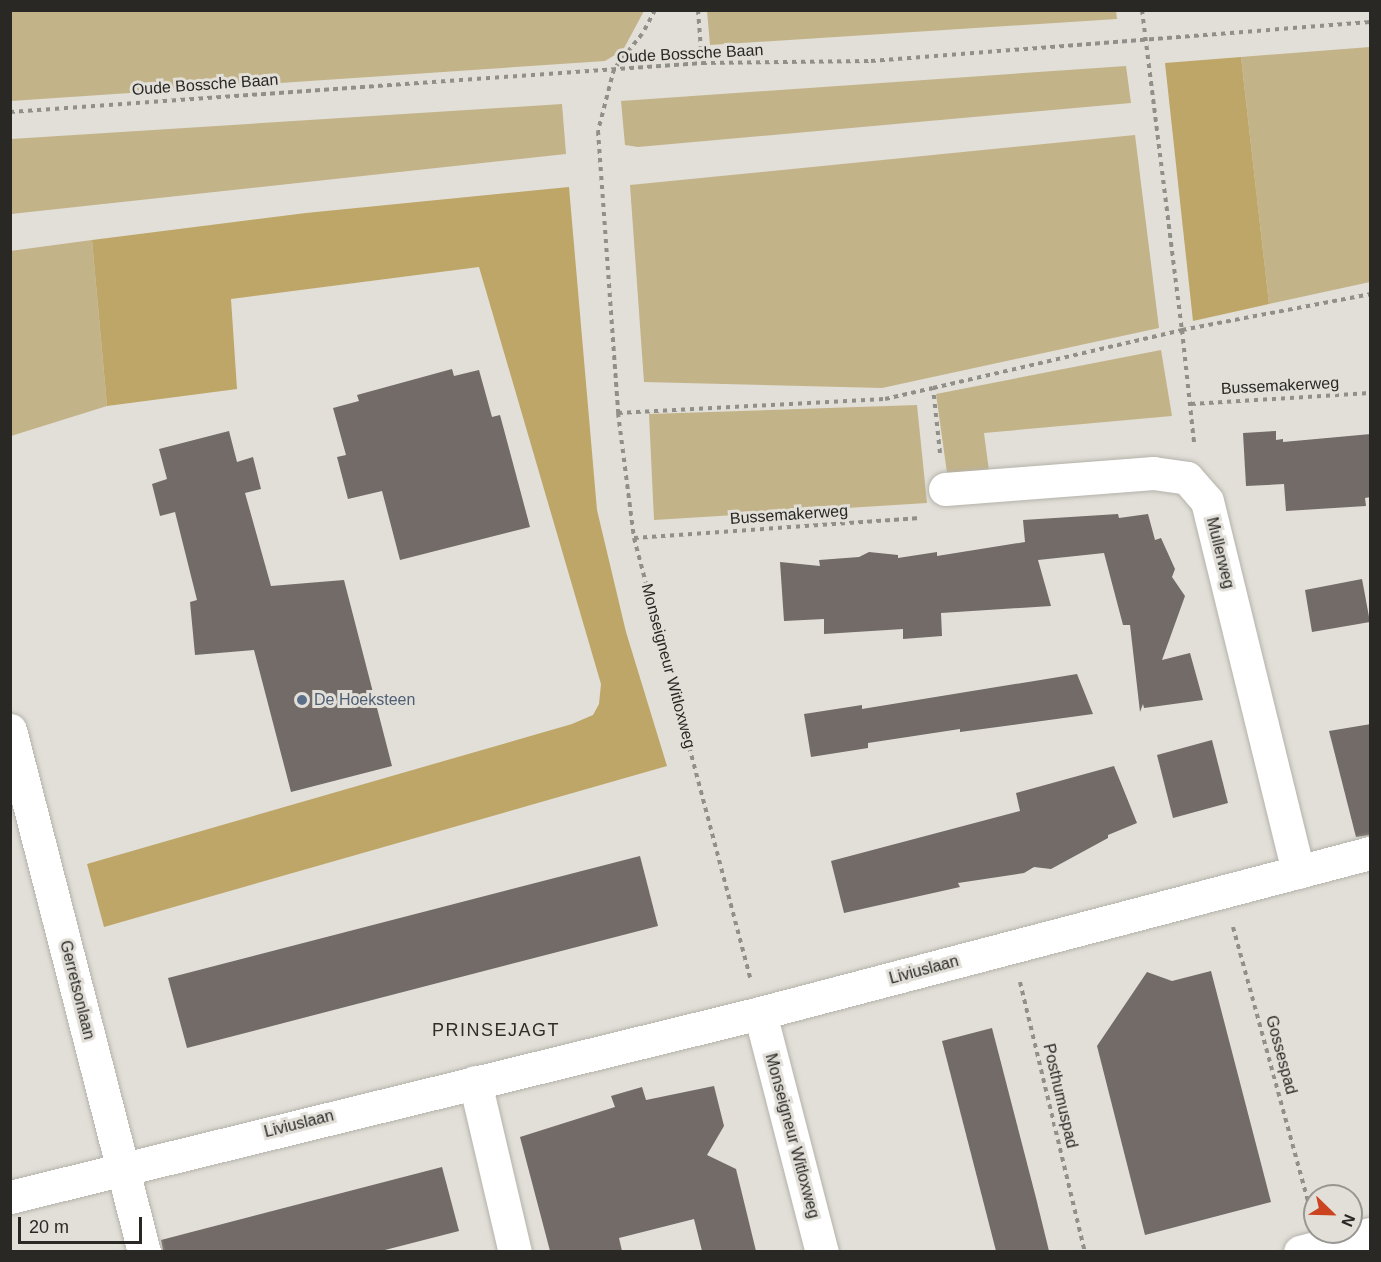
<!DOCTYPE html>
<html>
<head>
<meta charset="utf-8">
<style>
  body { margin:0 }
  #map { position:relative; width:1381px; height:1262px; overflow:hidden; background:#e2dfd8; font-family:Arial,sans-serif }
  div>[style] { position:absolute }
  .green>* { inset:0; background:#c3b389 }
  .forest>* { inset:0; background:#bda667 }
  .building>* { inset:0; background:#726b67 }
  .path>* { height:4px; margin-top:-2px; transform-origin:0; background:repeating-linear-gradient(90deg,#918f8a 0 4.5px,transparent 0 9px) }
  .roads { filter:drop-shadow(0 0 2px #b4b2aa) drop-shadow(0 0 2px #b4b2aa) }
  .minor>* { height:33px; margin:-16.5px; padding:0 16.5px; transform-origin:16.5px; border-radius:16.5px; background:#fff }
  .tertiary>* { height:33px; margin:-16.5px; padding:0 16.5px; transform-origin:16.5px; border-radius:16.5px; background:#fff }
  .dots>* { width:16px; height:16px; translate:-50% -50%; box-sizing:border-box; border:3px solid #e2dfd8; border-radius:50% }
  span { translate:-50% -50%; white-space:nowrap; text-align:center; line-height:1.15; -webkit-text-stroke:6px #e2dfd8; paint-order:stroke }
  .street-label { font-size:16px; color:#292825 }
  .service-label { font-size:16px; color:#4e5e75 }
  .left { translate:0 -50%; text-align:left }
  .neighbourhood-label { font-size:18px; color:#302e28; letter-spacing:1.5px }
  .frame { position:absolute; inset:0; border:12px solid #292825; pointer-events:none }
  .north { position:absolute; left:1303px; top:1184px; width:60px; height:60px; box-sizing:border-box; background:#e2dfd8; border:2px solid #989690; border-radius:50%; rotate:113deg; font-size:16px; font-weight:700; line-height:24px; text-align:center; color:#292825 }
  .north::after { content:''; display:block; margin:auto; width:21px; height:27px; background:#cc431f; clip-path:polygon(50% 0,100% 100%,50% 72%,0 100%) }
  .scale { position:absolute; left:18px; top:1217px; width:124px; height:27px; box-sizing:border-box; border:3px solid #292825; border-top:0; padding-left:8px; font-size:18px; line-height:21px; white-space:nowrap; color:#292825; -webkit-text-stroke:4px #e2dfd8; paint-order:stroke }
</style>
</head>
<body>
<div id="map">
  <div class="green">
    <div style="clip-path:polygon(644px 11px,623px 50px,605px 61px,11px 101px,11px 12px)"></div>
    <div style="clip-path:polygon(1116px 11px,1117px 19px,710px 45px,707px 11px)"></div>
    <div style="clip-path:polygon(1370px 47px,1370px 282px,1269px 304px,1241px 57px)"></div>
    <div style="clip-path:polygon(1126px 66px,1131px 103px,638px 147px,625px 145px,621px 101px)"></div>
    <div style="clip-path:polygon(562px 104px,566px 154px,11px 214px,11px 139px)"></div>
    <div style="clip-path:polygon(1135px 135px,1159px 328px,882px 388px,644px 382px,630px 185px)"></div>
    <div style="clip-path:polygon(92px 240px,107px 406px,11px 436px,10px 251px)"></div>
    <div style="clip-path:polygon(1161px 350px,1172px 416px,984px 433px,989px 471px,947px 473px,936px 394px)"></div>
    <div style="clip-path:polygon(917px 405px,927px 503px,654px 520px,649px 414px)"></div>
  </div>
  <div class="forest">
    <div style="clip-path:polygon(1241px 57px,1269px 304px,1193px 321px,1165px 63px)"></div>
    <div style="clip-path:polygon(569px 187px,597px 510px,626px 632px,667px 766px,104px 927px,87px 864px,572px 724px,593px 715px,599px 704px,601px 684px,479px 267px,231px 299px,237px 389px,107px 406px,92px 240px,306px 213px)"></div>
  </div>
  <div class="building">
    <div style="clip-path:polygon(452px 369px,454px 376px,479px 370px,492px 417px,500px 415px,530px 527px,400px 560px,382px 491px,348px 499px,337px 457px,346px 455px,333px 408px,359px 401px,357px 395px)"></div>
    <div style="clip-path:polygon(229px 431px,237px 462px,253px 457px,261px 489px,245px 493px,271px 586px,344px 580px,392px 766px,291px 792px,254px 650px,195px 655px,190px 602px,197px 600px,175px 512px,160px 516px,152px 484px,167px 479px,159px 449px)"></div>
    <div style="clip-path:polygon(1276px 431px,1276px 440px,1283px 439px,1283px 442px,1371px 434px,1371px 497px,1365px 498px,1366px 506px,1286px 511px,1284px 484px,1246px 486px,1243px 433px)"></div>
    <div style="clip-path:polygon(1118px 514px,1119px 518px,1148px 514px,1155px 540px,1161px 538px,1175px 569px,1172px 577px,1185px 596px,1162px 660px,1190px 653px,1203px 700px,1144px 708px,1143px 704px,1140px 712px,1130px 625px,1123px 625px,1104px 553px,1038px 560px,1051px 606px,941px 613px,942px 636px,903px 639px,903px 629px,824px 634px,824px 619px,784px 621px,780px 562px,820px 566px,819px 560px,859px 557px,869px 552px,898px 555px,898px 558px,937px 552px,937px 556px,1025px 542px,1023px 520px)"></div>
    <div style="clip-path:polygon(1362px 579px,1370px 622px,1312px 632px,1305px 590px)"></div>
    <div style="clip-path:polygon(1077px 674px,1093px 714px,960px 732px,960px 729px,868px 743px,868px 748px,811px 757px,804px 714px,862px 705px,862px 709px)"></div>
    <div style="clip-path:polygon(1371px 724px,1371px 835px,1356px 837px,1329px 731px)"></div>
    <div style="clip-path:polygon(1212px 740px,1228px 803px,1173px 818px,1157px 755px)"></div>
    <div style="clip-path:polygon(1114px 766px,1137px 823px,1108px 835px,1108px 838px,1051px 869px,1034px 867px,1024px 873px,958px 883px,960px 887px,844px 913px,831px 861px,1020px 811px,1016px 793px)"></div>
    <div style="clip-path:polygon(640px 856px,658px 926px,187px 1048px,168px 978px)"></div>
    <div style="clip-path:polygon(1211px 971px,1271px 1202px,1145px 1235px,1097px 1046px,1147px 972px,1172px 981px)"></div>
    <div style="clip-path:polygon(992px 1028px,1036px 1198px,1049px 1251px,996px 1251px,942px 1041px)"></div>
    <div style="clip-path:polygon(714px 1086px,724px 1126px,707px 1155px,736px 1169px,756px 1251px,702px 1251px,694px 1219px,619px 1238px,622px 1251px,550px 1251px,520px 1137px,615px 1107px,611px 1096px,642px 1087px,646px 1100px)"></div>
    <div style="clip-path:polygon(442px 1167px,459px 1231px,381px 1251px,163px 1251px,161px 1240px)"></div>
  </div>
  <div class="path">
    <div style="left:655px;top:10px;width:27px;rotate:118deg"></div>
    <div style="left:642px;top:34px;width:45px;rotate:128.7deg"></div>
    <div style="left:614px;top:69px;width:64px;rotate:104.5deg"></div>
    <div style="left:598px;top:131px;width:283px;rotate:85.9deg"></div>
    <div style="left:618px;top:413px;width:126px;rotate:82.7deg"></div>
    <div style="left:634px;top:538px;width:455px;rotate:75.2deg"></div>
    <div style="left:698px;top:10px;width:53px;rotate:85.7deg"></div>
    <div style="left:1142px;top:10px;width:322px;rotate:82.9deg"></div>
    <div style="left:1182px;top:330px;width:191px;rotate:-10.8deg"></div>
    <div style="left:10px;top:112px;width:694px;rotate:-4.05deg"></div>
    <div style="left:702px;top:63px;width:169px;rotate:-0.7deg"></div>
    <div style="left:871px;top:61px;width:501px;rotate:-4.47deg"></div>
    <div style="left:1191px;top:404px;width:179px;rotate:-3.5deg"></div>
    <div style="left:618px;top:413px;width:267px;rotate:-3deg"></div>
    <div style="left:885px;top:399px;width:49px;rotate:-12.9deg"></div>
    <div style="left:940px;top:453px;width:65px;rotate:-96.1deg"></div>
    <div style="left:933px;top:388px;width:256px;rotate:-13.1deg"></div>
    <div style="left:1182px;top:330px;width:113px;rotate:83.9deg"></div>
    <div style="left:634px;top:538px;width:287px;rotate:-4deg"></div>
    <div style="left:1233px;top:927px;width:292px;rotate:74.7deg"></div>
    <div style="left:1020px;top:982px;width:278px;rotate:76.5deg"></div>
  </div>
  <div class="roads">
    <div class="minor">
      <div style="left:945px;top:489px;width:209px;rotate:-4.4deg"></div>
      <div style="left:1153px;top:473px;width:34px;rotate:8deg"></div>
      <div style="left:1187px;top:478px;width:30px;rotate:49deg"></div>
      <div style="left:1207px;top:501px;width:382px;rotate:76.2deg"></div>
      <div style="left:760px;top:1013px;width:247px;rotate:75.5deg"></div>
      <div style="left:475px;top:1082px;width:175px;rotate:76.8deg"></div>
      <div style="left:10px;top:1197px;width:772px;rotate:-13.78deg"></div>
      <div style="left:760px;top:1013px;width:631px;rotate:-14.7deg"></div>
      <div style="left:1300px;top:1252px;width:72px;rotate:-14.4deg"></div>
    </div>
    <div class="tertiary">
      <div style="left:10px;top:730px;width:539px;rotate:75.6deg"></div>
    </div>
  </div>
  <div class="dots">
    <div style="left:302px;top:700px;background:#5c6f8a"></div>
  </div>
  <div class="street-label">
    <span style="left:690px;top:54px;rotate:-3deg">Oude Bossche Baan</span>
    <span style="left:205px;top:85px;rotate:-4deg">Oude Bossche Baan</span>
    <span style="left:1280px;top:386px;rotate:-3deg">Bussemakerweg</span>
    <span style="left:789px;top:515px;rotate:-4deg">Bussemakerweg</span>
    <span style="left:1220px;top:553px;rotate:76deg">Mullerweg</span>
    <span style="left:668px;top:666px;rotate:75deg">Monseigneur Witloxweg</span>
    <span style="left:924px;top:970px;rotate:-15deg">Liviuslaan</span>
    <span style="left:77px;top:990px;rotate:76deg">Gerretsonlaan</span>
    <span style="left:1281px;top:1055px;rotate:75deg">Gossespad</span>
    <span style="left:1060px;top:1096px;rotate:77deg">Posthumuspad</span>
    <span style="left:299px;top:1124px;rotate:-14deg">Liviuslaan</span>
    <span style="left:792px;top:1136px;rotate:75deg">Monseigneur Witloxweg</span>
  </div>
  <div class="service-label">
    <span class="left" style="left:314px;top:700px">De Hoeksteen</span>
  </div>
  <div class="neighbourhood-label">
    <span style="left:496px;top:1030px">PRINSEJAGT</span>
  </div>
  <div class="frame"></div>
  <div class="north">N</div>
  <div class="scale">20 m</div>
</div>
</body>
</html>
